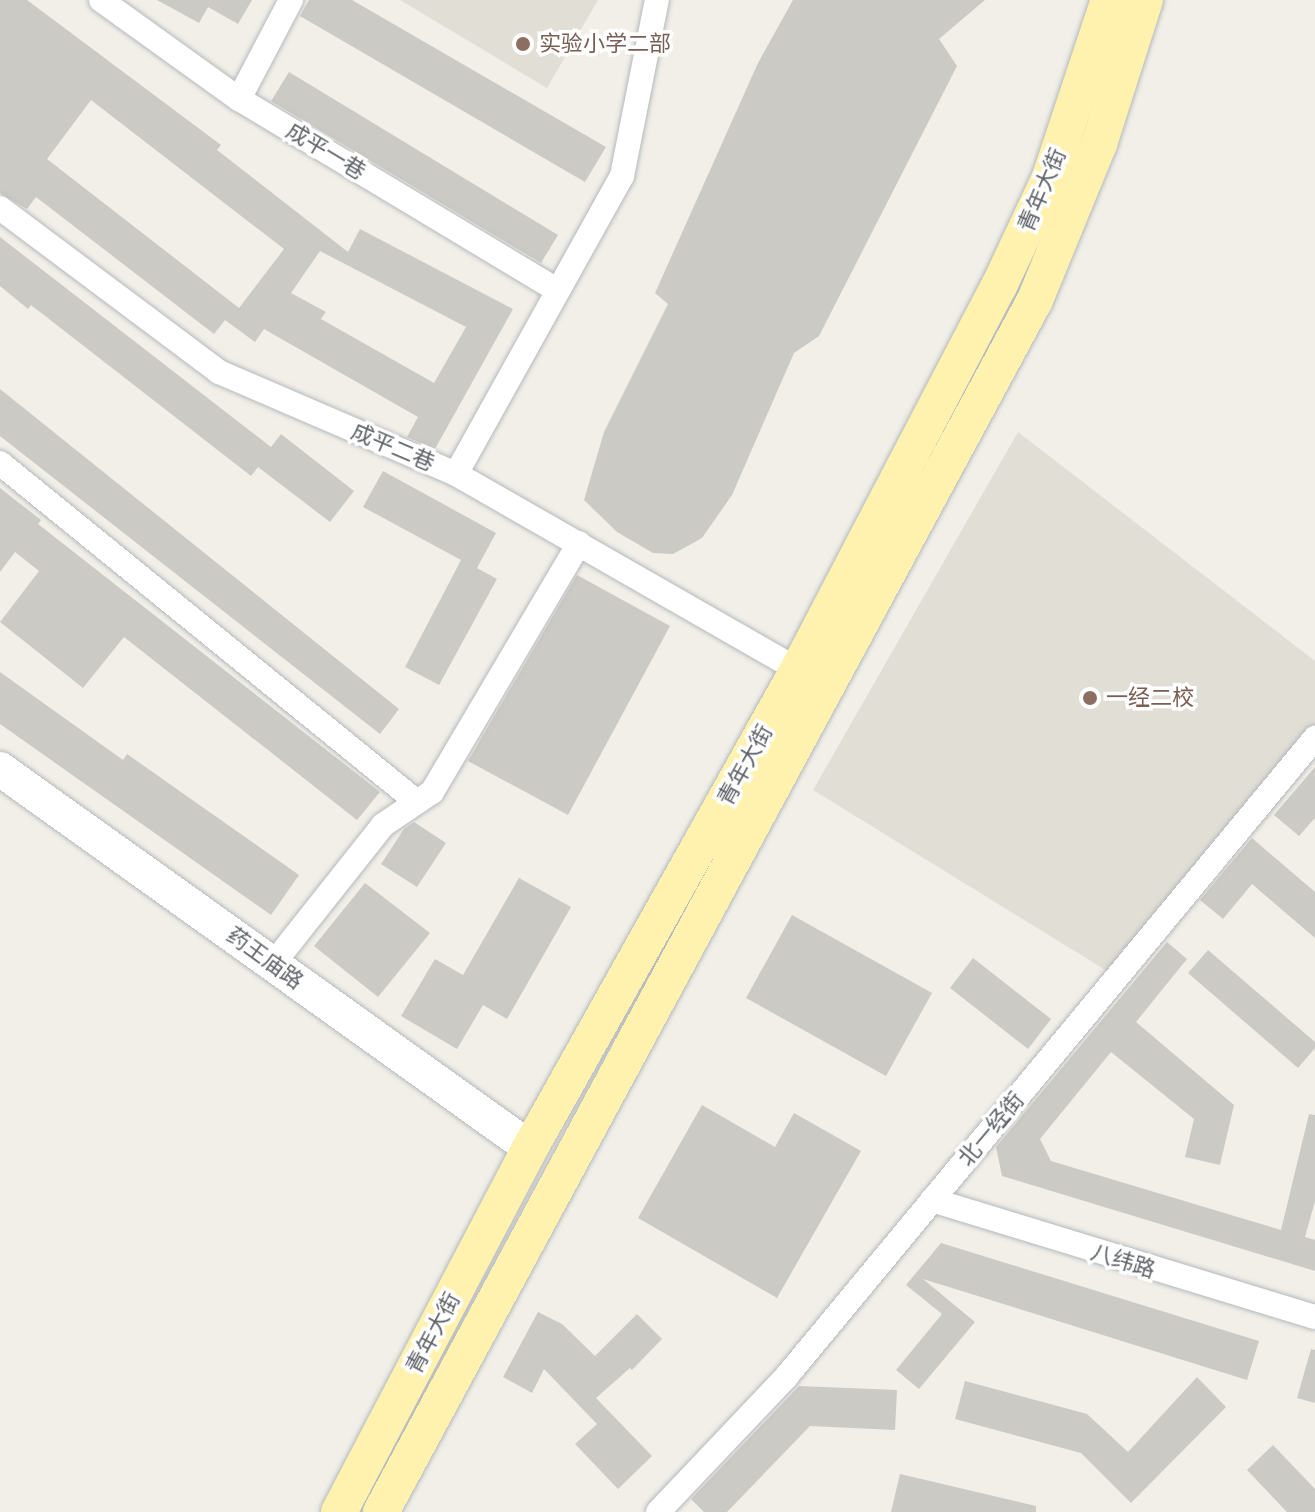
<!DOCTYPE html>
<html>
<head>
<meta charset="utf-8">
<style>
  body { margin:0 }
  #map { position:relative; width:1315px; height:1512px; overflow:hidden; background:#f1efe8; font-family:"Asap Condensed","Noto Sans SC",sans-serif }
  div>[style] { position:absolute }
  .education>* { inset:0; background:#e1ded6 }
  .building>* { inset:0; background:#cccac5 }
  .roads { filter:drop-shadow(0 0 2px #b5b8bc) drop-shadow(0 0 2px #b5b8bc) }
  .street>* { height:24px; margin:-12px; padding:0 12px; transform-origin:12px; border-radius:12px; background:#fff }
  .secondary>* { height:34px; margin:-17px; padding:0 17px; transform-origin:17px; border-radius:17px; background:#fff }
  .primary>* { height:36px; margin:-18px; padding:0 18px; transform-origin:18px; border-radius:18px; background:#fff2af }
  .dots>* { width:22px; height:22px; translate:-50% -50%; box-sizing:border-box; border:4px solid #fff; border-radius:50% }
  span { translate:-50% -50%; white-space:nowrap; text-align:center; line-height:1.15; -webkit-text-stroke:7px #fff; paint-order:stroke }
  .education-label { font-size:22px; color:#785e54 }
  .left { translate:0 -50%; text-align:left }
  .street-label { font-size:22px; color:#5f6368 }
</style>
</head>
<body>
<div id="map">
  <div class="education">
    <div style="clip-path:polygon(400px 0,598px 0,547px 88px)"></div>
    <div style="clip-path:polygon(1018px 432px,1315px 661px,1315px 735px,1107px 971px,813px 790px)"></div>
  </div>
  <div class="building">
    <div style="clip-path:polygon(evenodd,0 0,27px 0,221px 145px,217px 150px,348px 252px,360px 229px,513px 309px,435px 449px,407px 437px,418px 417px,264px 329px,255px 342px,225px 320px,214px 334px,36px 197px,27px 209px,0 193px,0 0,91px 100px,284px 249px,239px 308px,47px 159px,91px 100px,0 0,320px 251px,466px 327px,434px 383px,321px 319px,326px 312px,291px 293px,320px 251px)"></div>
    <div style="clip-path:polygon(157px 0,252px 0,238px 24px,208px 7px,199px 23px)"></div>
    <div style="clip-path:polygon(309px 0,352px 0,606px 147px,585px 182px,300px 16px)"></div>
    <div style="clip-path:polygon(793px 0,985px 0,939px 39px,957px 66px,819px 336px,794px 353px,732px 495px,702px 538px,673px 554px,653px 553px,617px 532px,584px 500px,604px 432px,668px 304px,655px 293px,758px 63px)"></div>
    <div style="clip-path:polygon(289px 72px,558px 235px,541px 263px,271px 101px)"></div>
    <div style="clip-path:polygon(0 237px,271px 447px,281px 434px,354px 491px,330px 522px,258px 467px,251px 476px,31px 305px,28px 309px,0 286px)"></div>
    <div style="clip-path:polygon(0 389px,399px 709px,380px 734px,0 436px)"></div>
    <div style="clip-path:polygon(383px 471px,496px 533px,477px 568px,497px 579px,439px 685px,405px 667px,461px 560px,363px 507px)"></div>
    <div style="clip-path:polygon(0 488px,41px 520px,38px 524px,380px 792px,357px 820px,124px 637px,83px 688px,0 622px,39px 571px,15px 552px,0 572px)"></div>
    <div style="clip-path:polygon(577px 575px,670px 626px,568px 815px,468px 761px)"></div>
    <div style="clip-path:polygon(0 672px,123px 760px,127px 754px,299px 875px,271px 915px,0 724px)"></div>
    <div style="clip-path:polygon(1315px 767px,1315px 818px,1299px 836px,1274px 815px)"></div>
    <div style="clip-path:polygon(414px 822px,446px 843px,417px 887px,381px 864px,404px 829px)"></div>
    <div style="clip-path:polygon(1252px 838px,1315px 892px,1315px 938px,1252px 884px,1223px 919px,1200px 900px)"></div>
    <div style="clip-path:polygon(519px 878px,571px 907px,507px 1019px,483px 1005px,457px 1049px,401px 1016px,435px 959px,463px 975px)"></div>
    <div style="clip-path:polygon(365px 883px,430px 933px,378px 997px,314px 946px)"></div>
    <div style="clip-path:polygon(792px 915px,932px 993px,886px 1076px,746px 998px)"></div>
    <div style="clip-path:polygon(1167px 942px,1187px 959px,1136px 1022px,1234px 1105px,1220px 1165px,1185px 1157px,1194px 1119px,1111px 1052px,1040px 1139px,1051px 1161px,1281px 1230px,1309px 1114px,1315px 1115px,1315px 1201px,1305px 1237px,1315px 1240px,1315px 1271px,1002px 1176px,996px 1147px)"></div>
    <div style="clip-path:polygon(1208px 950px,1315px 1042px,1315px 1048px,1298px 1068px,1188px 973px)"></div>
    <div style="clip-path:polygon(973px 958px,1051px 1019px,1028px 1049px,950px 988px)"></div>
    <div style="clip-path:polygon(702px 1105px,775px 1147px,794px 1113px,861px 1151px,777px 1298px,638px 1218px)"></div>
    <div style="clip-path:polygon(941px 1243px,1259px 1341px,1247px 1380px,923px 1279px,975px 1322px,919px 1389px,896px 1370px,942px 1314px,906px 1285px)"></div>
    <div style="clip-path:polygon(538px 1312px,562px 1324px,595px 1356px,637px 1314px,662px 1339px,632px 1370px,630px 1368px,596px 1398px,652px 1456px,618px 1489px,575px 1444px,597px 1424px,544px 1369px,532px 1393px,503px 1377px)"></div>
    <div style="clip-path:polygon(1311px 1349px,1315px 1350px,1315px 1403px,1297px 1398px)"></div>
    <div style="clip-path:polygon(1197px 1377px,1226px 1407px,1131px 1503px,1081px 1453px,955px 1419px,965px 1381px,1087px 1414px,1128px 1452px)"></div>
    <div style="clip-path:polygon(799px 1386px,897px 1390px,895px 1430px,810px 1426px,727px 1512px,704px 1512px,691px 1499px)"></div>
    <div style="clip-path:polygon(1273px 1445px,1315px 1489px,1315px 1512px,1287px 1512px,1247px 1470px)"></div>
    <div style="clip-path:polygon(900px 1474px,1036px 1506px,1036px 1512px,891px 1512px)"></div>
  </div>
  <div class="roads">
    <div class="street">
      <div style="left:101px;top:0;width:170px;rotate:35.7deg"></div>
      <div style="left:239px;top:99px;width:372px;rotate:31deg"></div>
      <div style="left:239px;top:99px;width:112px;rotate:-62.3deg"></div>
      <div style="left:0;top:208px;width:274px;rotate:36.8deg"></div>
      <div style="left:219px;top:372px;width:258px;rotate:23.3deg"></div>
      <div style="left:456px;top:474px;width:394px;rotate:29.8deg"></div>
      <div style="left:0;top:463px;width:537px;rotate:39.11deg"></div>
      <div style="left:456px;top:474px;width:341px;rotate:-60.9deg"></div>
      <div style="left:622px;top:176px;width:179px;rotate:-78.8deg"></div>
      <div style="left:273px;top:964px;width:177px;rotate:-51.6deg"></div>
      <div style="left:383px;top:825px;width:59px;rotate:-34deg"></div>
      <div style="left:432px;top:792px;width:289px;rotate:-59.4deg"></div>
      <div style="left:932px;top:1200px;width:400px;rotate:17deg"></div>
      <div style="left:658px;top:1512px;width:186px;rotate:-46.5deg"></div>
      <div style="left:786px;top:1377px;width:830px;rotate:-50.38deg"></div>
    </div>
    <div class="secondary">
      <div style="left:0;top:769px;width:652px;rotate:35.57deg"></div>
    </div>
    <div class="primary">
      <div style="left:339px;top:1512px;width:411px;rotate:-62.3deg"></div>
      <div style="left:530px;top:1148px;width:548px;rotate:-60.72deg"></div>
      <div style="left:798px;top:670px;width:433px;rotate:-62.4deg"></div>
      <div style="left:999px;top:286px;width:120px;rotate:-64.9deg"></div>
      <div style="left:1050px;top:177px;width:187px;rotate:-71.6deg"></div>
      <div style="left:381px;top:1512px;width:1377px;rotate:-61.65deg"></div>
      <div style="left:1035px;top:300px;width:169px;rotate:-67.7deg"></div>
      <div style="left:1099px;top:144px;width:151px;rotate:-72.3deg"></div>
    </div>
  </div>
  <div class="dots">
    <div style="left:523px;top:44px;background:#8d6e63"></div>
    <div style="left:1090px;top:698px;background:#8d6e63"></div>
  </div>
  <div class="education-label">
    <span class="left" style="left:539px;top:44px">实验小学二部</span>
    <span class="left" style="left:1106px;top:698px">一经二校</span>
  </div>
  <div class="street-label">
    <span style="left:326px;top:151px;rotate:31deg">成平一巷</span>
    <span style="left:1042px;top:190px;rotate:-67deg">青年大街</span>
    <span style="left:393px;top:447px;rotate:23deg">成平二巷</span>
    <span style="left:745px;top:765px;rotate:-61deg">青年大街</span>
    <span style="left:265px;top:958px;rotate:36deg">药王庙路</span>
    <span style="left:991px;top:1129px;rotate:-50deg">北一经街</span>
    <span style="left:1123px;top:1261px;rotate:17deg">八纬路</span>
    <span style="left:433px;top:1333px;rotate:-62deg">青年大街</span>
  </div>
</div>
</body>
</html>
